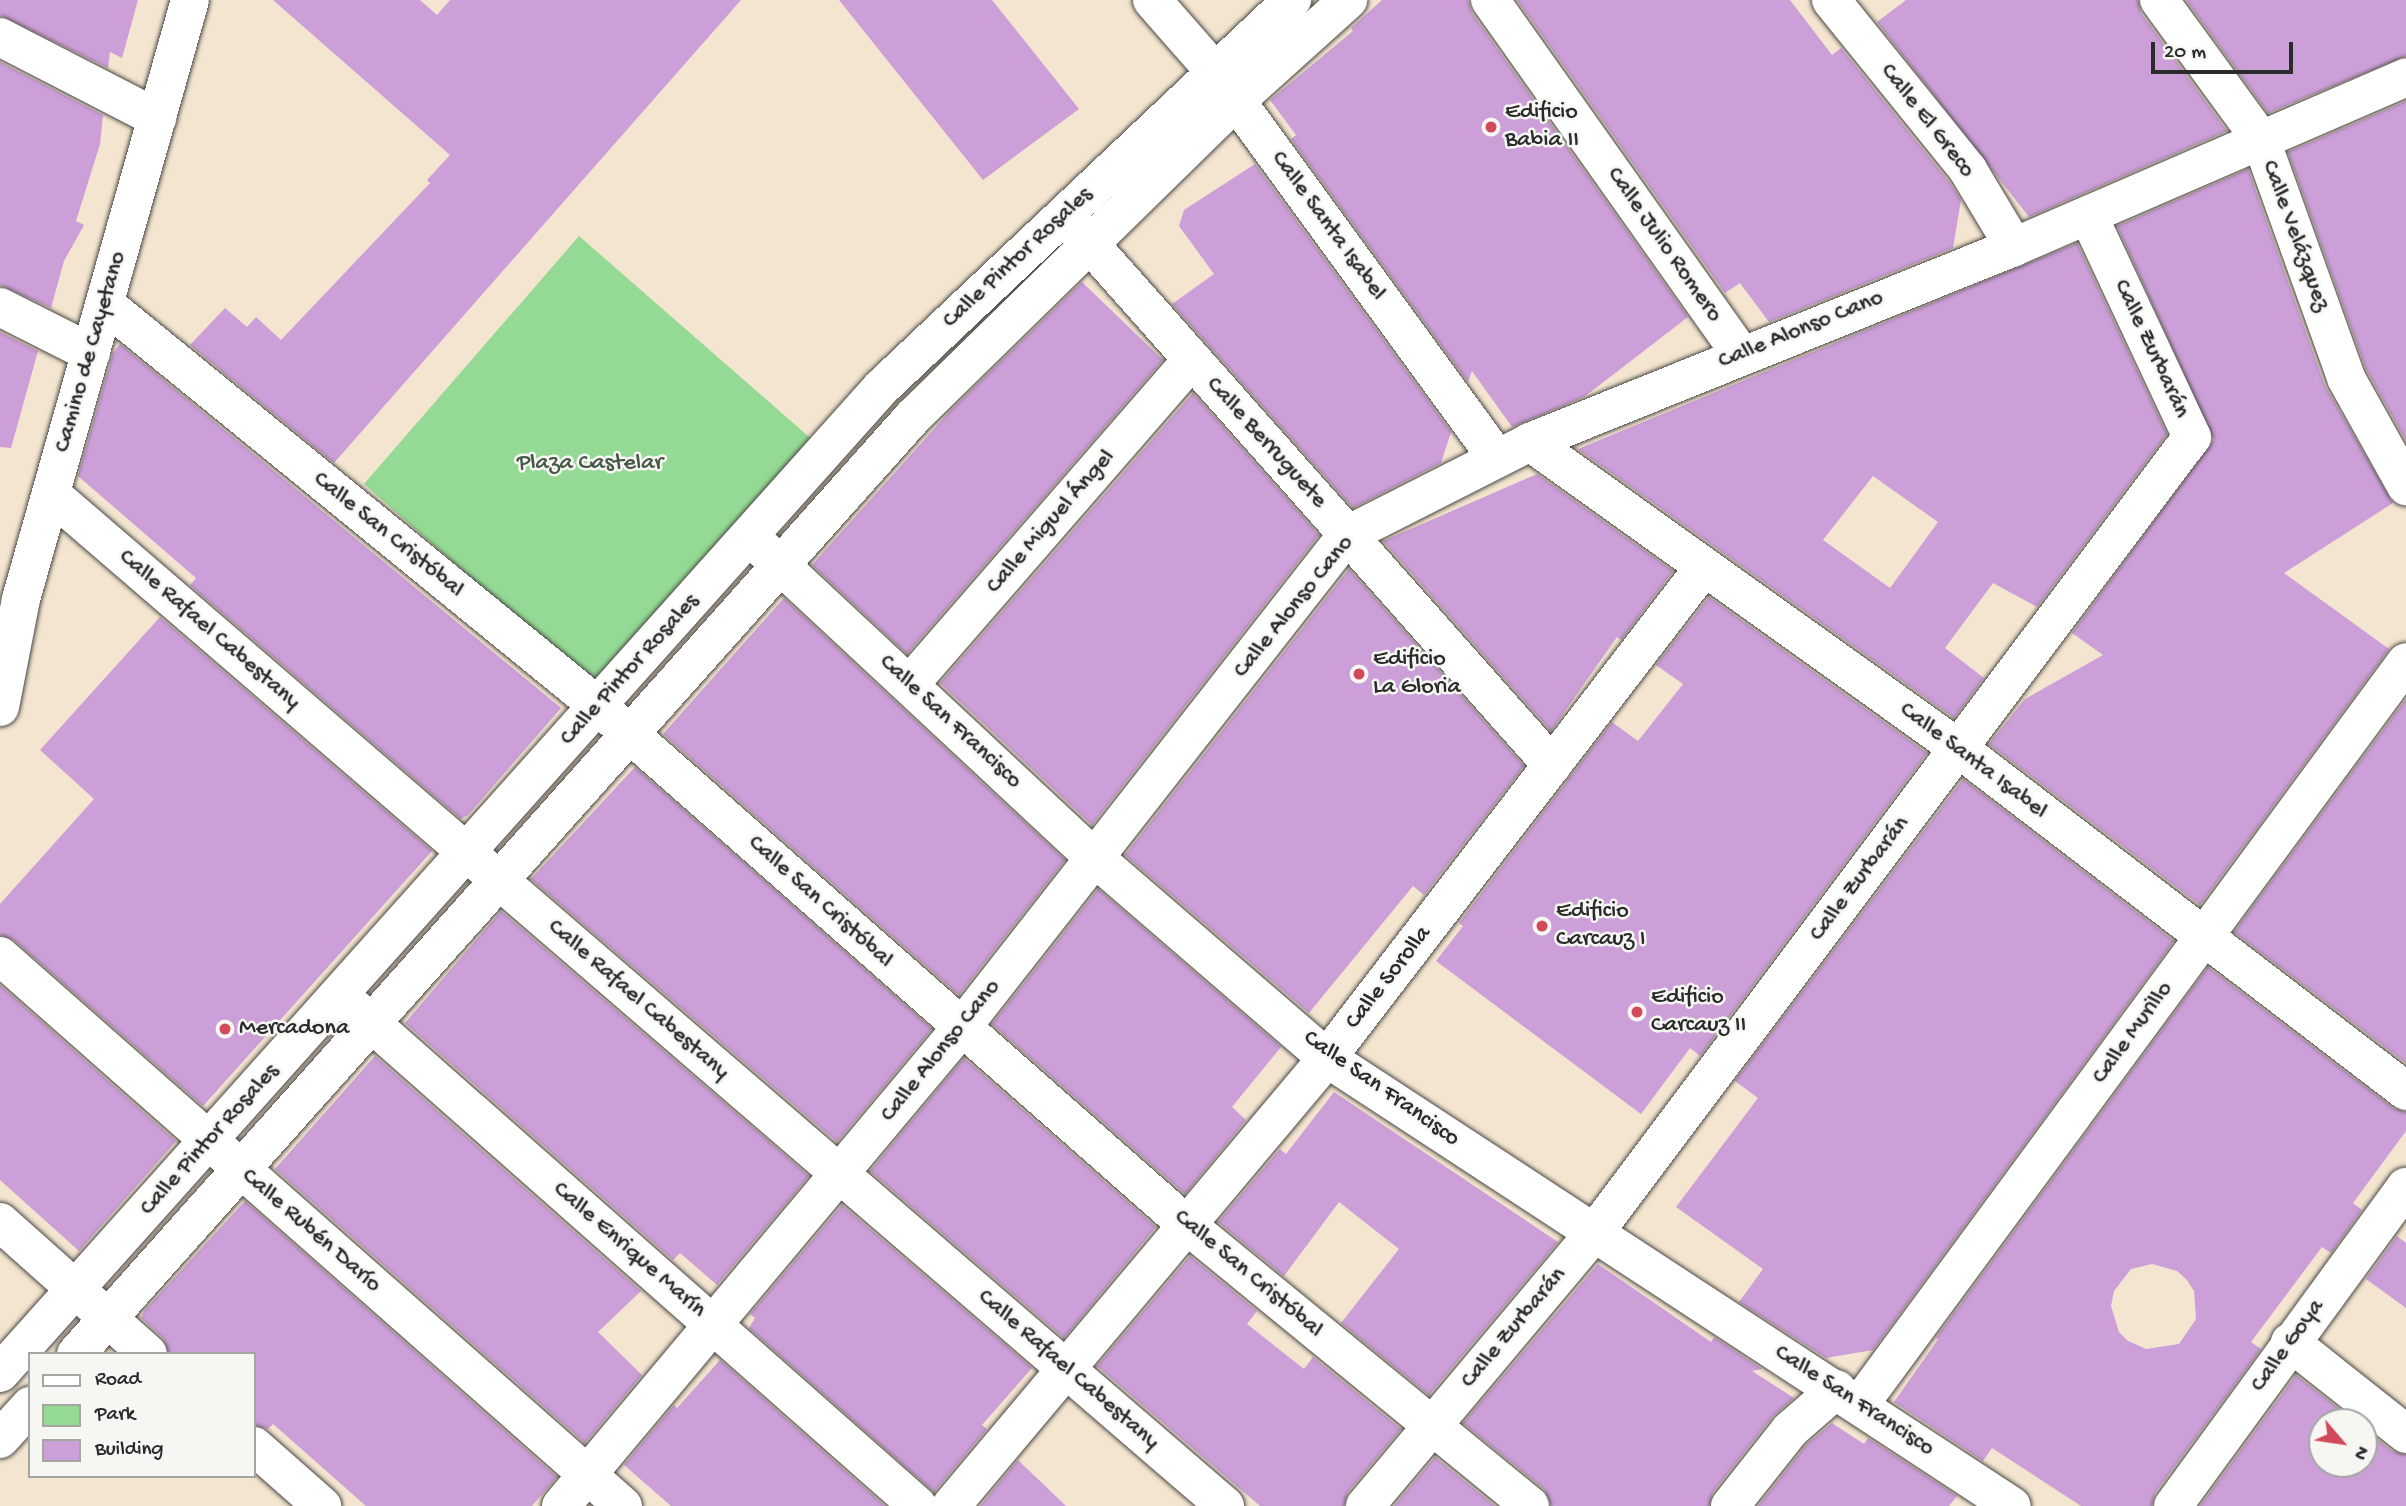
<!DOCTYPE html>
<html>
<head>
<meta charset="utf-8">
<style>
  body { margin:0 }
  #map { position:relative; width:2406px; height:1506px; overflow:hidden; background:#f3e5cf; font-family:"Gochi Hand",sans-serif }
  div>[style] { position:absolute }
  .green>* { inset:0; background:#94da94 }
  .building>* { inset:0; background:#cc9fd9 }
  .roads { filter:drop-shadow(0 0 2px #494744) drop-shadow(0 0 2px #494744) }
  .minor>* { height:38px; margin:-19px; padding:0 19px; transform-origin:19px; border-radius:19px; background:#fff }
  .dots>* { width:19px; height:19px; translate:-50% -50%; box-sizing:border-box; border:4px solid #f6f6f2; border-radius:50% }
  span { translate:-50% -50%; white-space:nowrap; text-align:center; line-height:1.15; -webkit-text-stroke:5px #f6f6f2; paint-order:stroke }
  .poi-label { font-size:24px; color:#2b2b2b }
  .left { translate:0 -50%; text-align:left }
  .street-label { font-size:24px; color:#2b2b2b }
  .park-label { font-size:24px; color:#455745 }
  .legend { position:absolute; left:28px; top:1352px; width:228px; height:126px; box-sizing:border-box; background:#f6f6f2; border:2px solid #a5a5a2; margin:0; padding:9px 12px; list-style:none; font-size:21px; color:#2b2b2b }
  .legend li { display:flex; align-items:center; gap:14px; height:35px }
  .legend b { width:35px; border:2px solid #a5a5a2 }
  .north { position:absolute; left:2308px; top:1408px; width:70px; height:70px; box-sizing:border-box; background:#f6f6f2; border:2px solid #a5a5a2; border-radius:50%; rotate:119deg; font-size:19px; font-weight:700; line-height:28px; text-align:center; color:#2b2b2b }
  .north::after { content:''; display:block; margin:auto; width:24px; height:32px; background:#d1495b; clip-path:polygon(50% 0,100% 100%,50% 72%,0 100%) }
  .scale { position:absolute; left:2151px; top:42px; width:142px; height:32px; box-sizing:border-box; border:4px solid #2b2b2b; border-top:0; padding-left:9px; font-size:21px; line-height:24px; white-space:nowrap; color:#2b2b2b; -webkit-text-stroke:5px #f6f6f2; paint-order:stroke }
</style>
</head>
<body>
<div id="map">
  <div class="green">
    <div style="clip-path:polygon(579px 236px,816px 443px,600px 691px,364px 484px)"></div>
  </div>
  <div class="building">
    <div style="clip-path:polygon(0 0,138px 0,122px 58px,110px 52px,108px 68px,0 15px)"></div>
    <div style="clip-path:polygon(273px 0,420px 0,437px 15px,450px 0,741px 0,334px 463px,190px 345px,225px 308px,247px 327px,256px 317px,281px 340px,430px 183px,427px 180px,450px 155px)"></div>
    <div style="clip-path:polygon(839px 0,992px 0,1079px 109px,983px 180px)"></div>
    <div style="clip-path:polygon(1382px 0,1468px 0,1472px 13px,1688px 317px,1584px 397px,1512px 427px,1472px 371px,1468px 382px,1291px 139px,1296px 135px,1270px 100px,1353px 31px,1351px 28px)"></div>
    <div style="clip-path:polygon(1517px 0,1790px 0,1832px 55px,1841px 48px,1950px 183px,1961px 200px,1953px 248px,1769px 322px,1740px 283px,1725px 293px)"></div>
    <div style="clip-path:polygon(1906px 0,2138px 0,2141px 13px,2227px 131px,2029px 217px,1877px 22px)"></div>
    <div style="clip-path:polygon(2186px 0,2406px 0,2406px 56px,2268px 113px)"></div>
    <div style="clip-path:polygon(0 62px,103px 115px,100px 144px,76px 221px,84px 225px,64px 261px,51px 308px,0 285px)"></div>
    <div style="clip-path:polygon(2406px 101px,2406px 441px,2366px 369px,2288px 152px)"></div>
    <div style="clip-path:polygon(1255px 164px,1451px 432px,1441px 463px,1353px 508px,1172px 304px,1214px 274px,1179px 226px,1184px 210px)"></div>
    <div style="clip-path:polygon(2248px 169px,2325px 386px,2393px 503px,2284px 573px,2389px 649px,2200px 905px,1989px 744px,2025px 699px,2103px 655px,2072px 633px,2214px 440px,2117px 226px)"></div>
    <div style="clip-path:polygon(evenodd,2077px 243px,2167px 434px,2037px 607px,1993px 583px,1945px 648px,1984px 678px,1954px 718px,1578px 449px,2077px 243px,1873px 476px,1938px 522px,1890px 588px,1823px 540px,1873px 476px)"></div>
    <div style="clip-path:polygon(1082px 282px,1163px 360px,907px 654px,812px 565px,951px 410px)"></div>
    <div style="clip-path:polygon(0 332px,38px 351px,11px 448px,0 447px)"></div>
    <div style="clip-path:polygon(120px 344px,561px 708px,468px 815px,461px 819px,190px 585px,196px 578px,78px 476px,113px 353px)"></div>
    <div style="clip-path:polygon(1193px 393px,1319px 535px,1092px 825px,940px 683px)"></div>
    <div style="clip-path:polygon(1537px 474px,1673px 571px,1621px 640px,1617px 637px,1551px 731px,1383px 541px)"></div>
    <div style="clip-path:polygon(1349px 569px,1524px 766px,1424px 895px,1413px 886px,1309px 1013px,1125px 855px)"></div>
    <div style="clip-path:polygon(1709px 597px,1927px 753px,1700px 1056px,1690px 1048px,1641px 1114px,1436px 961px,1463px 926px,1459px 923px,1612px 722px,1638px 741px,1683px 684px,1656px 665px)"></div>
    <div style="clip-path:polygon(784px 598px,1065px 860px,959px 995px,663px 734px)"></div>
    <div style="clip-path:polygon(160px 617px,432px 851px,203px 1106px,14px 940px,0 935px,0 904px,94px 799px,40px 750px)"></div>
    <div style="clip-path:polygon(2406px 699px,2406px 1063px,2234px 932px)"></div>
    <div style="clip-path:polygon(635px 767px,932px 1029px,837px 1142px,531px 879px)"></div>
    <div style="clip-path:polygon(1963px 779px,2174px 941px,1873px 1350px,1826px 1358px,1739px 1302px,1763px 1269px,1676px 1207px,1758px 1098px,1735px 1081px)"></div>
    <div style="clip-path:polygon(1098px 889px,1281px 1047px,1232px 1107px,1246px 1120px,1185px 1194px,992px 1024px)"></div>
    <div style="clip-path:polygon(501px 911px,809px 1176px,717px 1285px,680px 1253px,673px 1260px,405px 1023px)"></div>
    <div style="clip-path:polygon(evenodd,2208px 967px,2393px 1108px,2406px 1112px,2406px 1131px,2353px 1203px,2362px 1210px,2331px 1253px,2322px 1247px,2251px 1342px,2261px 1349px,2155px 1493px,2152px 1506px,2081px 1506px,1992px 1448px,1983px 1461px,1894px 1402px,1939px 1338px,1935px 1339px,2208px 967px,2152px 1264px,2177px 1271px,2187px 1280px,2194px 1291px,2196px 1319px,2179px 1344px,2146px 1349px,2128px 1341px,2119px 1332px,2111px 1306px,2114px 1291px,2131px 1269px,2152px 1264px)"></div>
    <div style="clip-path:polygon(0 985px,176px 1141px,79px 1251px,0 1180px)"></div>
    <div style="clip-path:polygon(375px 1056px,641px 1291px,598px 1332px,642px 1375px,585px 1443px,275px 1169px)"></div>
    <div style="clip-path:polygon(964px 1058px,1156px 1227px,1064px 1338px,870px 1171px)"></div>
    <div style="clip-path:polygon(1334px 1092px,1558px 1242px,1429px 1395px,1341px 1323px,1399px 1249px,1339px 1202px,1284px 1276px,1218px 1222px,1280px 1149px,1286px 1154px)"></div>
    <div style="clip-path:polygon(245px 1201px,557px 1477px,532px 1506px,366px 1506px,273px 1424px,268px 1429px,254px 1425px,254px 1354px,169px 1354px,163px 1338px,141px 1318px,144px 1311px)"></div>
    <div style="clip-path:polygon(842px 1205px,1032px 1368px,982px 1425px,987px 1429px,934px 1492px,749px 1328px,755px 1318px,750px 1314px)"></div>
    <div style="clip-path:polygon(2397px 1236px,2406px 1243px,2406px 1308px,2366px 1279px)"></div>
    <div style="clip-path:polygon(1190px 1256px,1257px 1311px,1247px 1324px,1304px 1369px,1313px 1357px,1401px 1429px,1348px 1492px,1344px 1506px,1260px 1506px,1097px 1366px)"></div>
    <div style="clip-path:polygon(1598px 1264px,1711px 1342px,1714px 1337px,1762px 1369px,1752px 1371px,1794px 1398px,1773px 1416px,1713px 1492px,1709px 1506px,1551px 1506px,1544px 1489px,1463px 1423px)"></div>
    <div style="clip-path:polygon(720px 1360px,885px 1506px,671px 1506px,624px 1465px,674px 1405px,677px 1408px)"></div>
    <div style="clip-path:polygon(2296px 1375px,2356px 1422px,2322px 1422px,2322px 1464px,2364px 1464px,2364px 1429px,2392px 1451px,2406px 1455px,2406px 1506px,2200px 1506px)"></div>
    <div style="clip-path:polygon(1832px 1423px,1864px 1444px,1868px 1438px,1957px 1496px,1949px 1506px,1758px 1506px,1806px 1445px)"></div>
    <div style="clip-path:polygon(1435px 1457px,1495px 1506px,1394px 1506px)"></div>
    <div style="clip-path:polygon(1018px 1460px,1066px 1506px,980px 1506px)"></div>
  </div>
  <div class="roads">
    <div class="minor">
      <div style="left:1152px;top:0;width:97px;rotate:48.8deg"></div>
      <div style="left:1216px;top:73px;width:477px;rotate:53.9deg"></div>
      <div style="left:1490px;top:0;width:434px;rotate:54.7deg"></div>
      <div style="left:1831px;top:0;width:218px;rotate:51.1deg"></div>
      <div style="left:1968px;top:170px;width:90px;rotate:59.1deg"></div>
      <div style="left:2159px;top:0;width:173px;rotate:53.9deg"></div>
      <div style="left:2261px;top:140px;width:253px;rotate:70.3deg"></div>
      <div style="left:2346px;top:378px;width:124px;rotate:60.9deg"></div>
      <div style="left:0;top:37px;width:177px;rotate:27.3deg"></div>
      <div style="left:1073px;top:225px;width:722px;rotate:48.43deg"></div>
      <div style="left:105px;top:304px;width:636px;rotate:39.19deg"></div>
      <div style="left:598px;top:706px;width:785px;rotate:41.39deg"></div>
      <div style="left:1187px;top:1225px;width:443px;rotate:39.3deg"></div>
      <div style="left:0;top:307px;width:102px;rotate:26.8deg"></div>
      <div style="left:1530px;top:442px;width:526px;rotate:35.56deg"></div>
      <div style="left:1958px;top:748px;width:564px;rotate:37.44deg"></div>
      <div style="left:51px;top:494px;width:1550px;rotate:40.76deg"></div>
      <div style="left:762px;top:548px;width:455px;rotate:43deg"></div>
      <div style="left:1095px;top:858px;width:306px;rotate:40.8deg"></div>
      <div style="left:1327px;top:1058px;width:818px;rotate:33.19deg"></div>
      <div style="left:910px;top:684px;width:430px;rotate:-49deg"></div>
      <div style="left:0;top:707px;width:110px;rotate:-79deg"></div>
      <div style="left:21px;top:599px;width:622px;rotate:-74.24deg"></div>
      <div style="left:0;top:956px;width:831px;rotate:41.44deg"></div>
      <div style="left:352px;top:1006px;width:755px;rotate:41.46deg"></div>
      <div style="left:0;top:1222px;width:198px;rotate:41.7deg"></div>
      <div style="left:2290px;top:1342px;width:148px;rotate:38.4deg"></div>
      <div style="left:76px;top:1354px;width:1256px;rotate:-48.23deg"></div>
      <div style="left:913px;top:417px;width:452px;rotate:-44.4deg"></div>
      <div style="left:1236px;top:101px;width:151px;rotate:-42deg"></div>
      <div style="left:0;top:1373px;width:1323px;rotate:-48.19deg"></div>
      <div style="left:882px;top:387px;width:564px;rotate:-43.35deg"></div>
      <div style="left:1860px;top:1404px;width:921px;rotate:-53.65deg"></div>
      <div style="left:0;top:1439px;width:45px;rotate:-47.7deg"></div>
      <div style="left:254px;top:1446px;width:91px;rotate:41.4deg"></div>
      <div style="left:561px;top:1506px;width:625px;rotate:-50.07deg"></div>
      <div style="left:962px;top:1027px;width:625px;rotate:-51.96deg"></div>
      <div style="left:1347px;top:535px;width:205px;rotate:-26.9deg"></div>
      <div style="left:1530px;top:442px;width:522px;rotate:-21.94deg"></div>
      <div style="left:2014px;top:247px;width:427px;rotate:-23.4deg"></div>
      <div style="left:951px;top:1506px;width:585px;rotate:-49.99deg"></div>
      <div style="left:1327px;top:1058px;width:619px;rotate:-52.48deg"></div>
      <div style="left:1365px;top:1506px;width:358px;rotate:-50deg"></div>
      <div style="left:1595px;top:1232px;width:994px;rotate:-53.1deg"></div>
      <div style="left:2192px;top:437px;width:245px;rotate:-115.1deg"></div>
      <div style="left:1730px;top:1506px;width:97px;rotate:-51.7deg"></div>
      <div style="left:1790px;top:1430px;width:62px;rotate:-41.1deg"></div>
      <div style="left:2173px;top:1506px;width:395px;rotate:-53.9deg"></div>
    </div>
  </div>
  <div class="dots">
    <div style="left:1491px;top:127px;background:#d1495b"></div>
    <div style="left:1359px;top:674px;background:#d1495b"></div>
    <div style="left:1542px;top:926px;background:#d1495b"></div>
    <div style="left:1637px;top:1012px;background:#d1495b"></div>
    <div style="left:225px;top:1029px;background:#d1495b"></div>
  </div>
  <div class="poi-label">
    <span class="left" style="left:1505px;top:127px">Edificio<br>Babia II</span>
    <span class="left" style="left:1373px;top:674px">Edificio<br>La Gloria</span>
    <span class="left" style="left:1556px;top:926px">Edificio<br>Carcauz I</span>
    <span class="left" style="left:1651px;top:1012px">Edificio<br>Carcauz II</span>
    <span class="left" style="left:239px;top:1029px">Mercadona</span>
  </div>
  <div class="street-label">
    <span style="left:1927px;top:121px;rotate:52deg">Calle El Greco</span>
    <span style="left:1328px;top:226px;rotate:54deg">Calle Santa Isabel</span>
    <span style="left:2295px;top:236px;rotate:70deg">Calle Velázquez</span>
    <span style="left:1664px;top:245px;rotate:55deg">Calle Julio Romero</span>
    <span style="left:1018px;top:258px;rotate:-43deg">Calle Pintor Rosales</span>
    <span style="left:1801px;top:330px;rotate:-22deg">Calle Alonso Cano</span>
    <span style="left:2151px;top:349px;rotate:65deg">Calle Zurbarán</span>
    <span style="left:91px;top:352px;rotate:-74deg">Camino de Cayetano</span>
    <span style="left:1266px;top:443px;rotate:48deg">Calle Berruguete</span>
    <span style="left:1051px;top:522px;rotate:-49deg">Calle Miguel Ángel</span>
    <span style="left:388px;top:535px;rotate:39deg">Calle San Cristóbal</span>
    <span style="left:1294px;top:607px;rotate:-51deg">Calle Alonso Cano</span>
    <span style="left:209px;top:630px;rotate:41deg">Calle Rafael Cabestany</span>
    <span style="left:630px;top:670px;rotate:-48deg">Calle Pintor Rosales</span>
    <span style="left:950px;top:722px;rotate:43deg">Calle San Francisco</span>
    <span style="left:1973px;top:761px;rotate:37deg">Calle Santa Isabel</span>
    <span style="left:1860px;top:879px;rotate:-53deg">Calle Zurbarán</span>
    <span style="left:820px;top:902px;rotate:42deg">Calle San Cristóbal</span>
    <span style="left:1389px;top:978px;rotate:-52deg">Calle Sorolla</span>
    <span style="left:638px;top:1000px;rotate:41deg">Calle Rafael Cabestany</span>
    <span style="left:2133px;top:1033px;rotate:-54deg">Calle Murillo</span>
    <span style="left:941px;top:1051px;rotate:-51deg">Calle Alonso Cano</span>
    <span style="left:1381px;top:1089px;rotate:35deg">Calle San Francisco</span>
    <span style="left:210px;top:1140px;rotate:-48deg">Calle Pintor Rosales</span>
    <span style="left:311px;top:1231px;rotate:41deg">Calle Rubén Darío</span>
    <span style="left:629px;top:1250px;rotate:41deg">Calle Enrique Marín</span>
    <span style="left:1248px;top:1274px;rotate:40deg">Calle San Cristóbal</span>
    <span style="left:1514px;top:1328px;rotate:-50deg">Calle Zurbarán</span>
    <span style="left:2288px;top:1346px;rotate:-54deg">Calle Goya</span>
    <span style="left:1068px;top:1370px;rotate:41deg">Calle Rafael Cabestany</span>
    <span style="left:1854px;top:1401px;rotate:33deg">Calle San Francisco</span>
  </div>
  <div class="park-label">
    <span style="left:590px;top:464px">Plaza Castelar</span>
  </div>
  <ul class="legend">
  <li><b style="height:9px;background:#fff"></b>Road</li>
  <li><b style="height:19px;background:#94da94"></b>Park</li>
  <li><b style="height:19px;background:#cc9fd9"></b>Building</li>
  </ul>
  <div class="north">N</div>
  <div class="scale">20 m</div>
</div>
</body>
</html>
